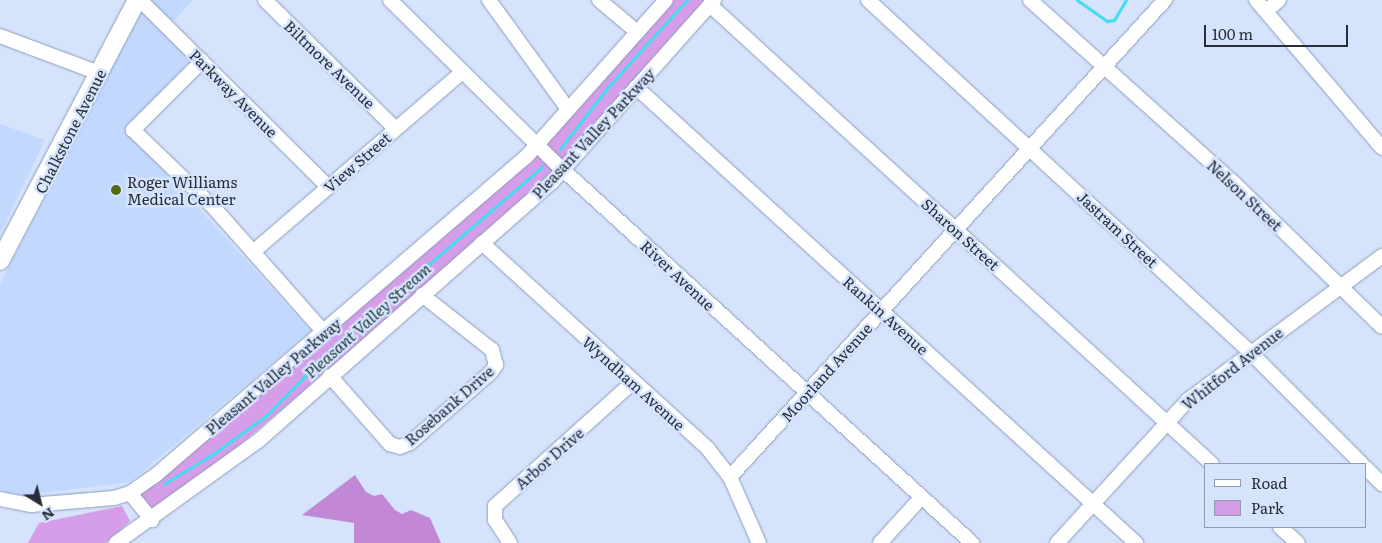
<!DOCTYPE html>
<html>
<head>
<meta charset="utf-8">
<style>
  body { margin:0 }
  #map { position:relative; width:1382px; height:543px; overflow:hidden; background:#d5e3fc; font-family:Literata,serif }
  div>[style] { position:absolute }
  .built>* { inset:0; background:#c3d8fe }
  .green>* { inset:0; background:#d69ee9 }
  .forest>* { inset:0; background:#c288d6 }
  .stream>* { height:3px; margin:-1.5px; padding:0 1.5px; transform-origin:1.5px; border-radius:1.5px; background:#43ddef }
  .roads { filter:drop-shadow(0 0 1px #8d9dba) drop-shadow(0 0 1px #8d9dba) }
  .minor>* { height:14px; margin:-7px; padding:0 7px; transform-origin:7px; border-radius:7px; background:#fff }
  .major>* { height:18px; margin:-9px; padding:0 9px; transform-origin:9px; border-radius:9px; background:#fff }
  .dots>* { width:14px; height:14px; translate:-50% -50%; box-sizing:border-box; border:2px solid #d5e3fc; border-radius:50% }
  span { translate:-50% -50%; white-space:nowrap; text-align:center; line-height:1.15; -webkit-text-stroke:5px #d5e3fc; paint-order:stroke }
  .street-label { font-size:15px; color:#272e3a }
  .poi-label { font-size:15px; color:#272e3a }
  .left { translate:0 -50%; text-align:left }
  .water-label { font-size:16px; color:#223b3e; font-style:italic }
  .legend { position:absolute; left:1204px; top:463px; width:162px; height:65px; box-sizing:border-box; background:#d5e3fc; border:1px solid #8f9bae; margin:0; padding:6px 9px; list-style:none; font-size:15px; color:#272e3a }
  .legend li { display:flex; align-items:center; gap:10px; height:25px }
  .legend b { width:25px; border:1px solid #8f9bae }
  .north { position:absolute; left:15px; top:478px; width:50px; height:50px; -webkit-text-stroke:4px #d5e3fc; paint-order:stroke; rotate:144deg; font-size:14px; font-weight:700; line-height:20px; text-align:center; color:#272e3a }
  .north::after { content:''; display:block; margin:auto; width:18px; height:22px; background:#272e3a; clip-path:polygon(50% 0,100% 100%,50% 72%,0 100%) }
  .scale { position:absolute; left:1204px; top:25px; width:144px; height:22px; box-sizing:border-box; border:2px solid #272e3a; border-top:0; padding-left:6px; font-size:15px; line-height:18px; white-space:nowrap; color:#272e3a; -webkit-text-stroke:4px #d5e3fc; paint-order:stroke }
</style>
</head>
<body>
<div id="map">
  <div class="built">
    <div style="clip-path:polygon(134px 0,193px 0,168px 27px,196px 59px,168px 84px,136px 133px,122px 125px,311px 331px,130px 482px,26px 495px,9px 493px,0 490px,0 284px,94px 103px,84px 95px)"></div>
    <div style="clip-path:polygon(0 124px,45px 140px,0 234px)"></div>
  </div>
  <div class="green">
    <div style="clip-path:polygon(669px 0,714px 0,563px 169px,152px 520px,137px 488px,537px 146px)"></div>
    <div style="clip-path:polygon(122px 506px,130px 521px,106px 543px,28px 543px,39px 523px)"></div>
  </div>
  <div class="forest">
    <div style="clip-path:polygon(355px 475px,366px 492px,374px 496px,382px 494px,395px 510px,402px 514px,411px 510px,430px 518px,441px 543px,354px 543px,354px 523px,302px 515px)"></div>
  </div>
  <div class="stream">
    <div style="left:1077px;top:0;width:37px;rotate:35deg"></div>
    <div style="left:1107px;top:21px;width:7px;rotate:-8deg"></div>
    <div style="left:1114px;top:20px;width:23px;rotate:-59deg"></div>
    <div style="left:560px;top:149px;width:78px;rotate:-52.3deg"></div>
    <div style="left:608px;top:87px;width:118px;rotate:-47.8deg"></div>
    <div style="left:164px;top:484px;width:57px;rotate:-31.5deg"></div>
    <div style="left:213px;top:454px;width:67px;rotate:-35.8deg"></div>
    <div style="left:267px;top:415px;width:99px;rotate:-45.8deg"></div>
    <div style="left:336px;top:344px;width:272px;rotate:-40.7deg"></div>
  </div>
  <div class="roads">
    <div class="minor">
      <div style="left:140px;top:0;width:265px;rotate:44.8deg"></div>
      <div style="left:265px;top:0;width:182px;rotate:44.6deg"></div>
      <div style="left:390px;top:0;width:223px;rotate:44.6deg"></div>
      <div style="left:549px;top:157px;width:573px;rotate:42.38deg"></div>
      <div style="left:489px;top:0;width:135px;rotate:54.1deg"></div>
      <div style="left:599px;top:0;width:50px;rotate:40.1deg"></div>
      <div style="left:868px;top:0;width:519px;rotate:42.66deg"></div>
      <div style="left:1250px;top:352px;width:158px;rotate:45deg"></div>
      <div style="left:1030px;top:0;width:274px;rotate:41.9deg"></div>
      <div style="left:1234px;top:183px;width:206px;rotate:44.2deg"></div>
      <div style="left:1256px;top:0;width:194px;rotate:49.6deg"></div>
      <div style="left:710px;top:5px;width:680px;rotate:42.44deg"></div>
      <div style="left:1266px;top:11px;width:17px;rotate:-40deg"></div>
      <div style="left:0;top:36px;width:106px;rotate:20.5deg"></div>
      <div style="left:202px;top:61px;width:98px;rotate:135deg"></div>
      <div style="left:133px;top:130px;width:114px;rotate:43.9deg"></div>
      <div style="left:215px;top:209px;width:164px;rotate:48.5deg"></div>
      <div style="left:636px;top:87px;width:677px;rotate:42.36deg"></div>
      <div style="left:482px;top:243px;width:306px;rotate:42.3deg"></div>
      <div style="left:708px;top:449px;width:36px;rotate:52deg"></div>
      <div style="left:730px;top:477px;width:72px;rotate:66.3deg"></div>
      <div style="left:253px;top:252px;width:276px;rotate:-40.7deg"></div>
      <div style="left:330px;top:376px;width:91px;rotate:48.6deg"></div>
      <div style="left:390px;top:444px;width:10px;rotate:17deg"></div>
      <div style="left:400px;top:447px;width:11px;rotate:-22deg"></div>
      <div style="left:410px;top:443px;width:108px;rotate:-41.2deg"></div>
      <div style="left:491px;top:372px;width:9px;rotate:-54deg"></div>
      <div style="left:496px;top:365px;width:16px;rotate:-105deg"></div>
      <div style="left:492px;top:350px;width:89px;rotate:-141.8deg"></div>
      <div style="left:1366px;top:468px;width:23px;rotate:45deg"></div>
      <div style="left:730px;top:477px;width:646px;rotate:-47.64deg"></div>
      <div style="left:130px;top:493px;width:32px;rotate:-35deg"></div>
      <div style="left:156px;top:475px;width:488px;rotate:-40.7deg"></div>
      <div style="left:526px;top:157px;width:210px;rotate:-48.3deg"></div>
      <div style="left:0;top:499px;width:32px;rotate:11deg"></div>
      <div style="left:31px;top:505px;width:83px;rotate:-4.8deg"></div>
      <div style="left:114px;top:498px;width:17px;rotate:-17deg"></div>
      <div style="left:130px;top:493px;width:35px;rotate:51deg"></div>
      <div style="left:1280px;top:527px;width:24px;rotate:42deg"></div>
      <div style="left:116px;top:543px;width:175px;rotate:-35.7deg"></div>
      <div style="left:258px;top:441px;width:392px;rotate:-41.4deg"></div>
      <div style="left:552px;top:182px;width:244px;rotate:-48.3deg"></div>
      <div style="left:510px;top:543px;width:27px;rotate:-123deg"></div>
      <div style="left:495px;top:520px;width:14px;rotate:-90deg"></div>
      <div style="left:495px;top:506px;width:186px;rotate:-41.9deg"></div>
      <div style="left:880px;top:543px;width:61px;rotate:-47.7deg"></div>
      <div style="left:1057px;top:543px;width:194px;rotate:-47.5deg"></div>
      <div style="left:1188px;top:400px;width:242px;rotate:-36.6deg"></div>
    </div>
    <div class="major">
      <div style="left:0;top:261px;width:295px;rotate:-62.3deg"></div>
    </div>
  </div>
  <div class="dots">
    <div style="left:116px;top:190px;background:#526815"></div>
  </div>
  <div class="street-label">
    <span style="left:330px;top:64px;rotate:44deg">Biltmore Avenue</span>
    <span style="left:234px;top:93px;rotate:45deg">Parkway Avenue</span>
    <span style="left:70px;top:131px;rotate:-63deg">Chalkstone Avenue</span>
    <span style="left:593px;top:133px;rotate:-47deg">Pleasant Valley Parkway</span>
    <span style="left:357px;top:162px;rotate:-41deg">View Street</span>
    <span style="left:1245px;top:195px;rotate:43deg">Nelson Street</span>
    <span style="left:1118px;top:229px;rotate:43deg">Jastram Street</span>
    <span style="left:961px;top:234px;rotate:42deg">Sharon Street</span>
    <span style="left:678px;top:275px;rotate:43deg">River Avenue</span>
    <span style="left:886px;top:315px;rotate:42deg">Rankin Avenue</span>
    <span style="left:1232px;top:368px;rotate:-38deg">Whitford Avenue</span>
    <span style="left:826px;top:372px;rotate:-48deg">Moorland Avenue</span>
    <span style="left:273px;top:376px;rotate:-40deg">Pleasant Valley Parkway</span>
    <span style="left:634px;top:383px;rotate:42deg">Wyndham Avenue</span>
    <span style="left:449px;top:405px;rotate:-41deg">Rosebank Drive</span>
    <span style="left:549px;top:458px;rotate:-41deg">Arbor Drive</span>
  </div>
  <div class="poi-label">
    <span class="left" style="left:127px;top:190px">Roger Williams<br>Medical Center</span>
  </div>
  <div class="water-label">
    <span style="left:367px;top:320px;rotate:-42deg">Pleasant Valley Stream</span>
  </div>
  <ul class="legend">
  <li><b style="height:6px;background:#fff"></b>Road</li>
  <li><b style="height:14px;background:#d69ee9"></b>Park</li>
  </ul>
  <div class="north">N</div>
  <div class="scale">100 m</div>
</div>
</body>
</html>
